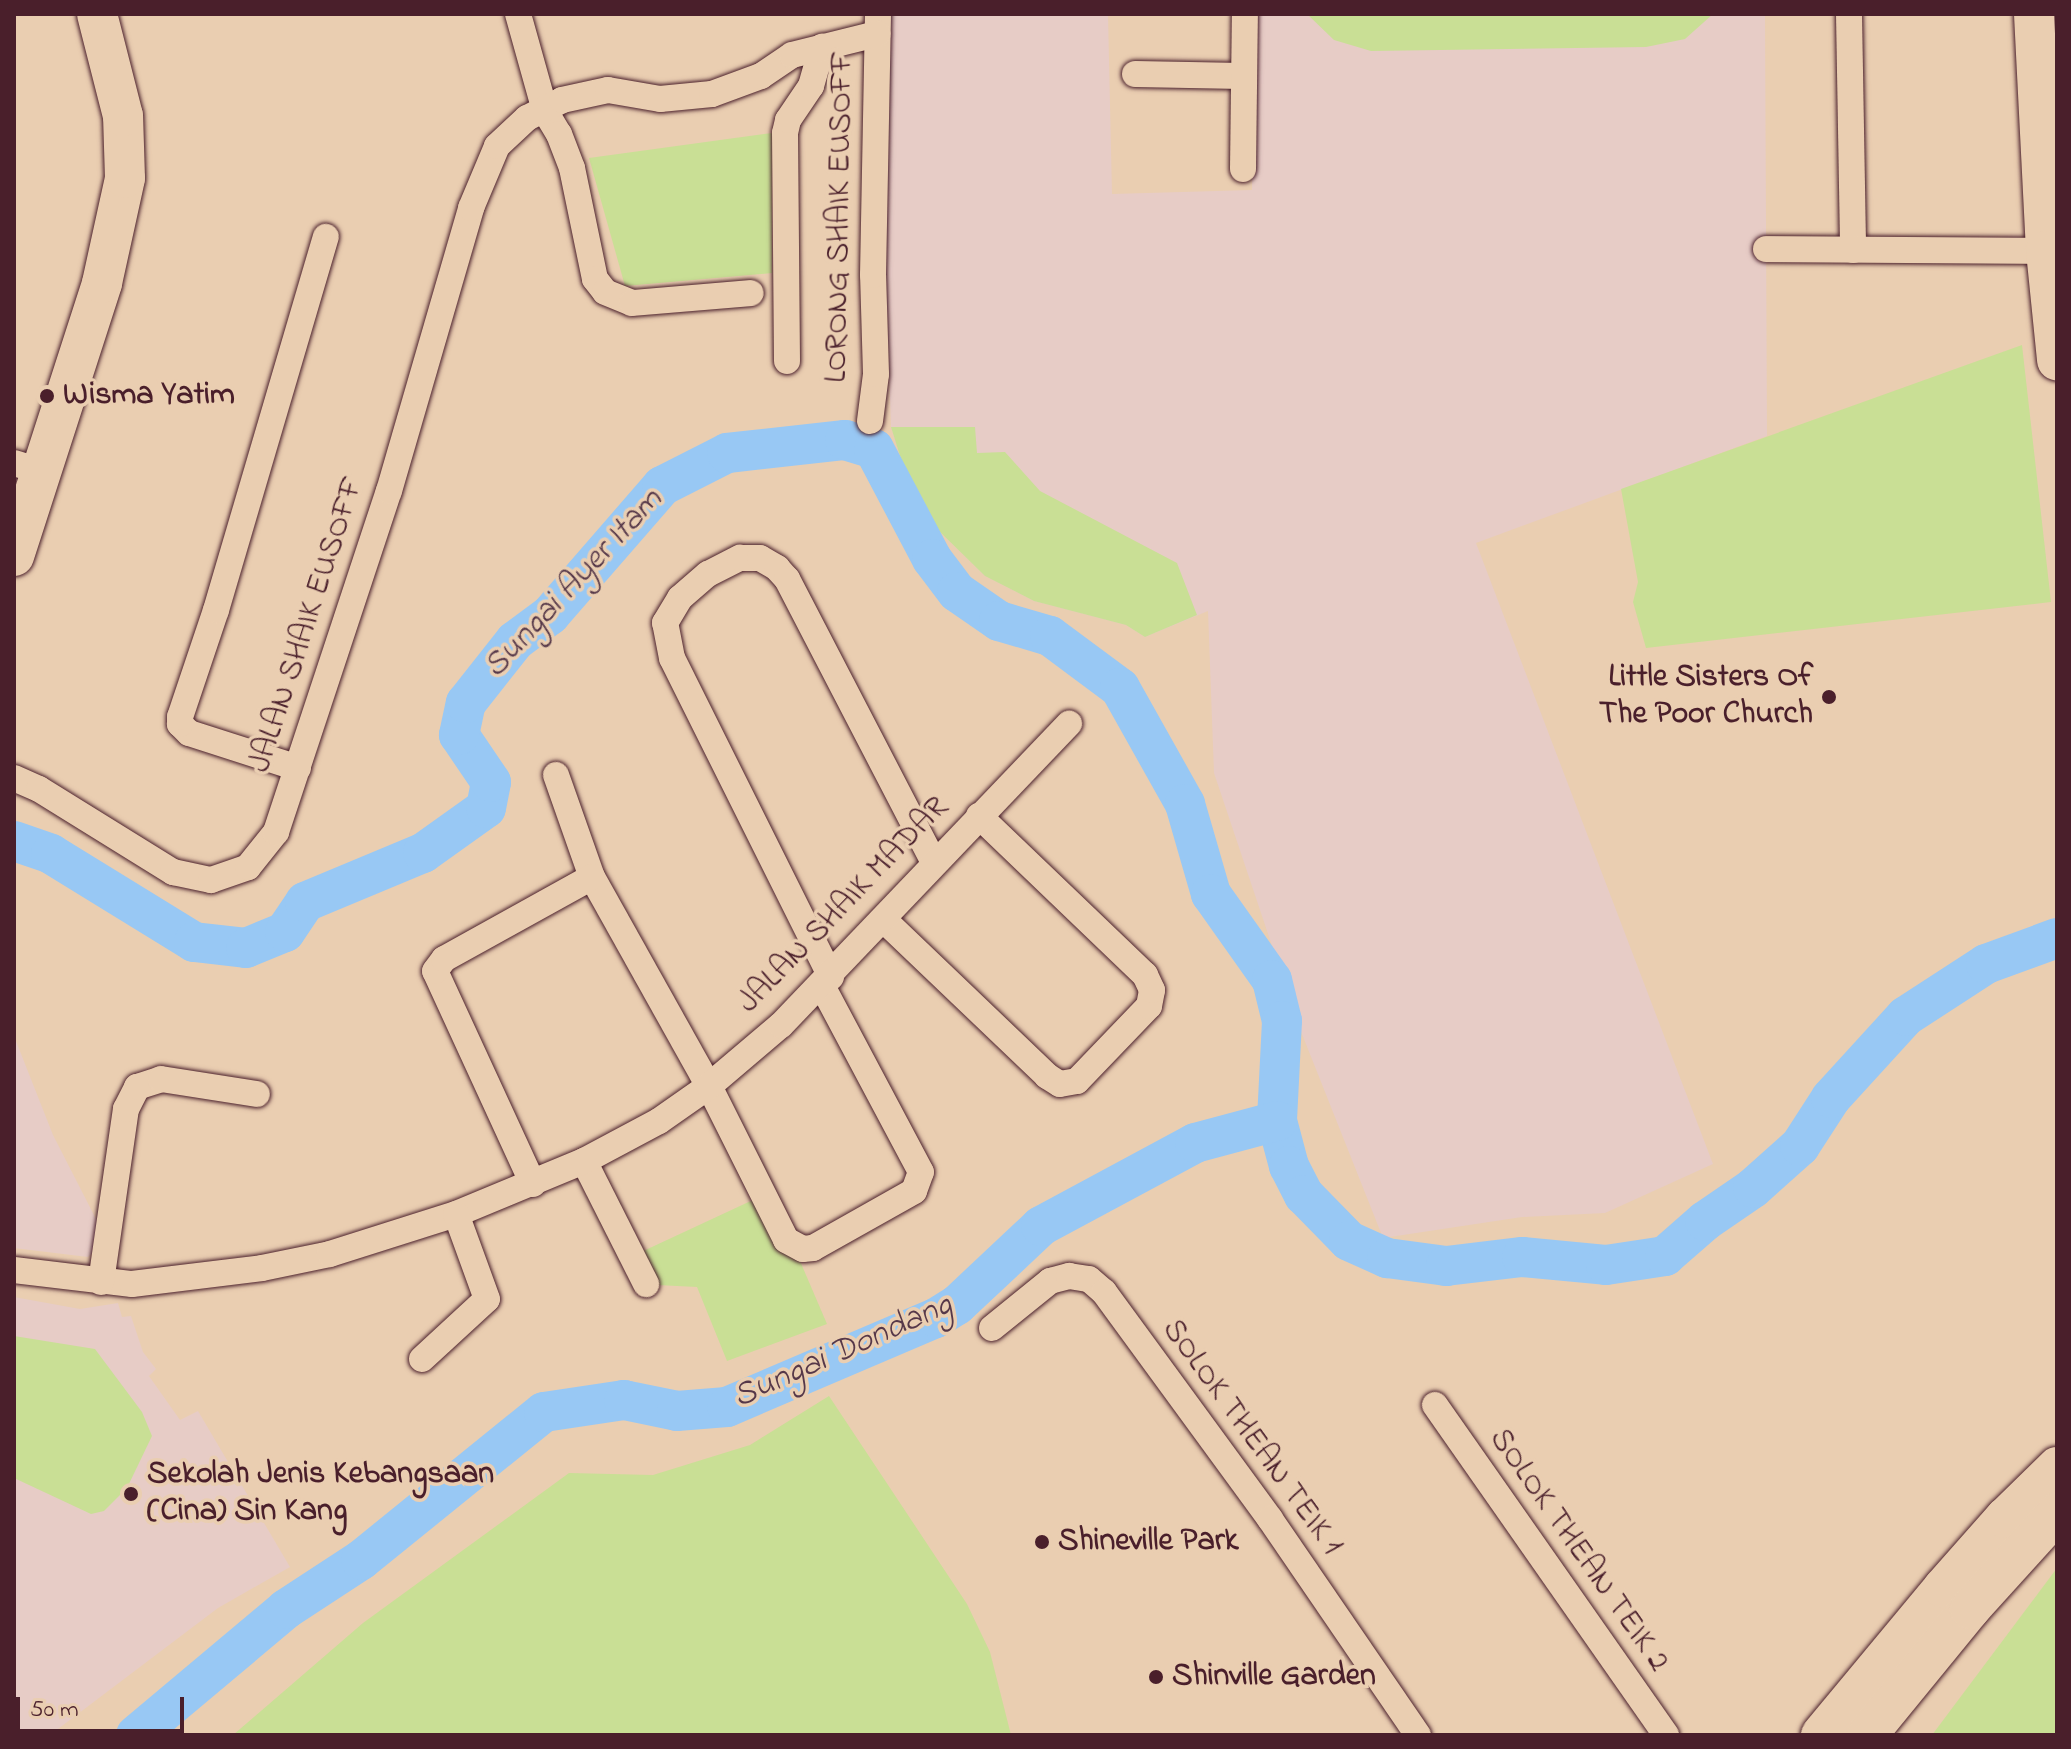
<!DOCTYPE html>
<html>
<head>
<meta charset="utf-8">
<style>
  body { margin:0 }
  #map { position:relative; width:2071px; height:1749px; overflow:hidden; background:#eaceb1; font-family:"Indie Flower",sans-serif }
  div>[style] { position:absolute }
  .built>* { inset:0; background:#e7ccc6 }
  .green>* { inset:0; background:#c9df95 }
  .river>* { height:40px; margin:-20px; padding:0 20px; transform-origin:20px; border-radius:20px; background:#98c8f4 }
  .roads { filter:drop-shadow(0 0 2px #4a1f2b) drop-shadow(0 0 2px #4a1f2b) }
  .street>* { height:26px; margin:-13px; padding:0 13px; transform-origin:13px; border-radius:13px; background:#eaceb1 }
  .primary>* { height:40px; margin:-20px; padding:0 20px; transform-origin:20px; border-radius:20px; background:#eaceb1 }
  .dots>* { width:22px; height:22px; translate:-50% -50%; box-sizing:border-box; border:4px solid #eaceb1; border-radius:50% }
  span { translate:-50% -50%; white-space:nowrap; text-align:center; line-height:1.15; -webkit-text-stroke:7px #eaceb1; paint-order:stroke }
  .street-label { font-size:32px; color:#4a1f2b }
  .poi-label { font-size:32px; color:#4a1f2b; font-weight:700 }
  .left { translate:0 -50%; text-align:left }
  .right { translate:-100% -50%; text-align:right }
  .water-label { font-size:34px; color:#563849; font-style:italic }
  .frame { position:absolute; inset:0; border:16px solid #4a1f2b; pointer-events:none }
  .scale { position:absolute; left:16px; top:1697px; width:168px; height:36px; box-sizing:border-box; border:4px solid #4a1f2b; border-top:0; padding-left:10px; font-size:24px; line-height:28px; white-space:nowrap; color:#4a1f2b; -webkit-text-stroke:6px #eaceb1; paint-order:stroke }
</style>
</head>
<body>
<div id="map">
  <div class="built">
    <div style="clip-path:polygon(889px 14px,1108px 14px,1112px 194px,1252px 190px,1254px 14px,1765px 14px,1767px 436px,1476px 543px,1713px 1164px,1605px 1213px,1522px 1217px,1383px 1238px,1300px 1029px,1214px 773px,1208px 611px,1145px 637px,1126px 625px,1034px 601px,985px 576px,938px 530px,906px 475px,891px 427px,884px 221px)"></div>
    <div style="clip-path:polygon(14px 1036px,53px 1135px,97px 1221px,97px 1248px,88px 1257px,14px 1248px)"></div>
    <div style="clip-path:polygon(14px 1297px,80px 1309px,118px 1303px,122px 1317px,131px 1316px,143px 1352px,156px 1369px,149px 1376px,180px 1420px,198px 1411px,290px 1567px,218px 1608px,50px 1735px,14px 1735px)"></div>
  </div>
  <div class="green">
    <div style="clip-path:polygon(1307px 14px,1713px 14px,1685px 39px,1646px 47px,1371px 51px,1334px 40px)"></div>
    <div style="clip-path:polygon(772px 133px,772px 273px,625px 286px,589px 158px)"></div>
    <div style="clip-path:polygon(2022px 345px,2051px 602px,1646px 648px,1633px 602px,1638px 582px,1621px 489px)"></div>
    <div style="clip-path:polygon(891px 427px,975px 427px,977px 453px,1005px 452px,1040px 491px,1177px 563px,1197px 615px,1145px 637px,1126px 625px,1034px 601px,985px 576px,938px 530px,922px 504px,906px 475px)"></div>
    <div style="clip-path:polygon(755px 1199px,800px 1261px,827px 1324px,727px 1361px,697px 1287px,657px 1285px,639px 1253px)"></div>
    <div style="clip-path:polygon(14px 1336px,95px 1349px,142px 1412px,152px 1436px,127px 1488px,104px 1511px,91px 1514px,14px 1478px)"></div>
    <div style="clip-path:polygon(829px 1396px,967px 1604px,990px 1652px,1011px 1735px,233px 1735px,363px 1623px,569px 1473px,653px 1475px,750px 1445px)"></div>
    <div style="clip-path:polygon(2057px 1568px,2057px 1735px,1932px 1735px)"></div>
  </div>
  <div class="river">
    <div style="left:14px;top:841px;width:39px;rotate:19deg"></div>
    <div style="left:51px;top:854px;width:168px;rotate:31.6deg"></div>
    <div style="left:194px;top:942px;width:52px;rotate:6.6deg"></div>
    <div style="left:246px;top:948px;width:42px;rotate:-22.3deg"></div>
    <div style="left:285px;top:932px;width:36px;rotate:-56deg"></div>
    <div style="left:305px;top:902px;width:128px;rotate:-22.6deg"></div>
    <div style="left:423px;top:853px;width:77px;rotate:-35.5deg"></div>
    <div style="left:486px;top:808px;width:26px;rotate:-79deg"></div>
    <div style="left:491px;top:782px;width:57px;rotate:-124.2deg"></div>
    <div style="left:459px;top:735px;width:33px;rotate:-78deg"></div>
    <div style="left:466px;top:703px;width:79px;rotate:-51.7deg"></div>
    <div style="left:515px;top:641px;width:44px;rotate:-36.6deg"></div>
    <div style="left:550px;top:615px;width:171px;rotate:-49deg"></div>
    <div style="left:662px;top:486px;width:73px;rotate:-26.9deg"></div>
    <div style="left:727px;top:453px;width:119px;rotate:-6.3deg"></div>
    <div style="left:845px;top:440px;width:30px;rotate:17deg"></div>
    <div style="left:874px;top:449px;width:124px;rotate:62.2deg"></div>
    <div style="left:932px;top:559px;width:41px;rotate:52.9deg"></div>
    <div style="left:957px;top:592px;width:51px;rotate:34.6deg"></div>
    <div style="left:999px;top:621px;width:53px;rotate:16.4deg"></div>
    <div style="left:1050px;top:636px;width:87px;rotate:36.6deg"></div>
    <div style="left:1120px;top:688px;width:133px;rotate:60.7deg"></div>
    <div style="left:1185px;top:804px;width:94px;rotate:73.9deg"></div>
    <div style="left:1211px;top:894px;width:105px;rotate:54.7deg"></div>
    <div style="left:1272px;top:980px;width:42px;rotate:76.3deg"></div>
    <div style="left:1282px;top:1021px;width:100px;rotate:92.9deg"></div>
    <div style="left:1277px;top:1121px;width:47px;rotate:75.1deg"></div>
    <div style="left:1289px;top:1166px;width:33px;rotate:63deg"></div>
    <div style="left:1304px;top:1195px;width:64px;rotate:45.6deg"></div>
    <div style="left:1349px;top:1241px;width:42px;rotate:24.1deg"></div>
    <div style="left:1387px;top:1258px;width:60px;rotate:7.7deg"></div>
    <div style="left:1446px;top:1266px;width:77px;rotate:-6.8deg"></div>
    <div style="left:1522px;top:1257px;width:84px;rotate:5.4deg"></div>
    <div style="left:1606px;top:1265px;width:60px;rotate:-8.7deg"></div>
    <div style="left:1665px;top:1256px;width:53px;rotate:-41.2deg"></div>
    <div style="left:1705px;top:1221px;width:58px;rotate:-34.5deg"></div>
    <div style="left:1753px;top:1188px;width:63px;rotate:-41.8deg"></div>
    <div style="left:1800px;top:1146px;width:57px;rotate:-57.1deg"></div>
    <div style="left:1831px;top:1098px;width:111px;rotate:-47.6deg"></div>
    <div style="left:1906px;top:1016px;width:95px;rotate:-33deg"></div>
    <div style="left:1986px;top:964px;width:76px;rotate:-20.1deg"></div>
    <div style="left:136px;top:1735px;width:196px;rotate:-40deg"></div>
    <div style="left:286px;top:1609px;width:90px;rotate:-33.2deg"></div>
    <div style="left:361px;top:1560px;width:235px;rotate:-39deg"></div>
    <div style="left:544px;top:1412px;width:81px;rotate:-8.5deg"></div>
    <div style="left:624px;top:1400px;width:54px;rotate:11.7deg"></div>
    <div style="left:677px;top:1411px;width:50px;rotate:-4.6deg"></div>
    <div style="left:727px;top:1407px;width:227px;rotate:-23.1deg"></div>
    <div style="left:936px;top:1318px;width:25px;rotate:-32deg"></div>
    <div style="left:957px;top:1305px;width:115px;rotate:-43.2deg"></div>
    <div style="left:1041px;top:1226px;width:175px;rotate:-28.3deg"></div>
    <div style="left:1195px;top:1143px;width:85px;rotate:-15deg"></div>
  </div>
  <div class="roads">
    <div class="street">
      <div style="left:518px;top:14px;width:101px;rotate:74.4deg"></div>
      <div style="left:545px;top:111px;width:27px;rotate:59deg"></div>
      <div style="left:559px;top:134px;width:36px;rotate:69deg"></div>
      <div style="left:572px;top:168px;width:113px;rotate:78.3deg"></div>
      <div style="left:595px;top:279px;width:16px;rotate:52deg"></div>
      <div style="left:605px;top:292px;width:29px;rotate:22deg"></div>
      <div style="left:632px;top:303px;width:119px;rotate:-4.8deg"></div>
      <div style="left:1849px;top:14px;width:236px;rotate:89deg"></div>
      <div style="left:1135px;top:74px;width:108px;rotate:1.1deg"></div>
      <div style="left:1243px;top:169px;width:155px;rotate:-89.3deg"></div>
      <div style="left:1766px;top:249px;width:280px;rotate:0.4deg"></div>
      <div style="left:787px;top:361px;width:228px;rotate:-90.5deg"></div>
      <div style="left:785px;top:133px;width:13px;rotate:-77deg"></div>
      <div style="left:788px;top:120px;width:41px;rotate:-55.9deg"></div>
      <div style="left:811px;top:86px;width:41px;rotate:-74.2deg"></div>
      <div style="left:870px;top:421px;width:47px;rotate:-82.7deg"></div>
      <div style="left:876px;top:374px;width:99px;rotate:-91.7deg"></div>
      <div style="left:873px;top:275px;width:261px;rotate:-88.9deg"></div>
      <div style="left:14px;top:463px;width:28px;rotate:17deg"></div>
      <div style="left:298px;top:768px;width:114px;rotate:-162.2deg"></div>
      <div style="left:189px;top:733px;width:13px;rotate:-135deg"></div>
      <div style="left:180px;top:724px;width:7px;rotate:-90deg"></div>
      <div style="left:180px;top:717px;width:113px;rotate:-71.4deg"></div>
      <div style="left:216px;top:610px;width:389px;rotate:-73.6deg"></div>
      <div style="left:556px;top:775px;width:108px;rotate:70.6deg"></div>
      <div style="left:592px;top:877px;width:240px;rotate:60.8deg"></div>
      <div style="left:709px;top:1086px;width:172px;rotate:63.4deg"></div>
      <div style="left:786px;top:1240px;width:19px;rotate:28deg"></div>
      <div style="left:803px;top:1249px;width:10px;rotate:-6deg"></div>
      <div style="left:813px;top:1248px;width:116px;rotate:-29.4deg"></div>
      <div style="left:914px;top:1191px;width:20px;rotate:-70deg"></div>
      <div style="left:921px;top:1172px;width:211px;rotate:-118deg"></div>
      <div style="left:14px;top:778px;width:27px;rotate:24deg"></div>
      <div style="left:39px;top:789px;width:158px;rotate:31.8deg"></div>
      <div style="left:173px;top:872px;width:39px;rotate:12deg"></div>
      <div style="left:211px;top:880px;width:39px;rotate:-19deg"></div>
      <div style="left:248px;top:867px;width:45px;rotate:-51.3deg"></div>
      <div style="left:276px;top:832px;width:359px;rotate:-71.7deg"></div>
      <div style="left:389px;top:491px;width:295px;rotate:-73.8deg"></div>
      <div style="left:471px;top:208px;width:67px;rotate:-67.2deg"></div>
      <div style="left:497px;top:146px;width:41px;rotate:-43deg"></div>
      <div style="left:527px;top:118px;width:39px;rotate:-27deg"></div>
      <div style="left:562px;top:100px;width:47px;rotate:-12.3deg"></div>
      <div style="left:608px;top:90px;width:53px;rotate:9.8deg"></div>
      <div style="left:660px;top:99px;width:52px;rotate:-5.5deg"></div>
      <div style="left:712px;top:94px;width:52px;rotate:-20.2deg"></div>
      <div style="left:761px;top:76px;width:37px;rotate:-34deg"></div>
      <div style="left:792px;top:55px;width:88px;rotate:-13.9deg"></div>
      <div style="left:884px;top:920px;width:226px;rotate:43.7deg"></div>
      <div style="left:1047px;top:1076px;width:15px;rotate:32deg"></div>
      <div style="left:1060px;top:1084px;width:17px;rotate:-10deg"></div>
      <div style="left:1077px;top:1081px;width:104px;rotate:-46.2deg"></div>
      <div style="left:1149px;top:1006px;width:16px;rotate:-79deg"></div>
      <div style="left:1152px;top:990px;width:17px;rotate:-115deg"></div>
      <div style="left:1145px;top:975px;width:230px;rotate:-136.2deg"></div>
      <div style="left:831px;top:977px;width:356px;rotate:-116.5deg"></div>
      <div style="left:672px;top:658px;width:36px;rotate:-101deg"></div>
      <div style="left:665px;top:623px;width:29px;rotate:-59deg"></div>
      <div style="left:680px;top:598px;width:37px;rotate:-41deg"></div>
      <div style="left:708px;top:574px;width:36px;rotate:-27deg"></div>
      <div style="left:740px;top:558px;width:20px"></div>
      <div style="left:760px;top:558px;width:20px;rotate:30deg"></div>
      <div style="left:777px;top:568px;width:15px;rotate:48deg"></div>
      <div style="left:787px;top:579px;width:320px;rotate:62.6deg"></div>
      <div style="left:584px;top:1161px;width:138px;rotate:63.2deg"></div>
      <div style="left:533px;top:1184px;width:234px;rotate:-114.7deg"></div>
      <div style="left:435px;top:971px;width:15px;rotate:-53deg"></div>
      <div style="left:444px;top:959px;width:169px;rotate:-29deg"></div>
      <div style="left:14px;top:1270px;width:119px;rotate:6.8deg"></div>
      <div style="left:132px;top:1284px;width:131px;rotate:-7deg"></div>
      <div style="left:262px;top:1268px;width:69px;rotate:-11.6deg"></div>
      <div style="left:330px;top:1254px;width:132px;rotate:-17.6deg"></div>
      <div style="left:456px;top:1214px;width:139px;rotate:-22.5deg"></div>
      <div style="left:584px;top:1161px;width:85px;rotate:-28.1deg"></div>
      <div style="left:659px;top:1121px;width:61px;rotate:-35deg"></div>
      <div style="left:709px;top:1086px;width:94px;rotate:-40.3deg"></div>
      <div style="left:781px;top:1025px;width:417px;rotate:-46.3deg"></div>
      <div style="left:101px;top:1282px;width:175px;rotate:-81.8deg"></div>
      <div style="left:126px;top:1109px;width:25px;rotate:-63deg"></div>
      <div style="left:137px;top:1087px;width:25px;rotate:-18deg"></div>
      <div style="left:161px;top:1079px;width:97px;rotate:8.9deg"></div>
      <div style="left:992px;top:1328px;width:75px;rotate:-39deg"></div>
      <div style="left:1050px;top:1281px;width:20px;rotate:-15deg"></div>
      <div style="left:1069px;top:1276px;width:20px;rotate:9deg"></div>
      <div style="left:1089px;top:1279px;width:20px;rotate:41deg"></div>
      <div style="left:1104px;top:1292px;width:281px;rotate:53.8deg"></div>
      <div style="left:1270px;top:1519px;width:262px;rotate:55.6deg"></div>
      <div style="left:422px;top:1359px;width:88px;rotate:-42.7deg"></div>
      <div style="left:487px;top:1299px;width:90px;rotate:-110deg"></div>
      <div style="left:1435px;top:1405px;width:403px;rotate:55deg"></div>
    </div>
    <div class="primary">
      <div style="left:2034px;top:14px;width:237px;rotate:87.1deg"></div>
      <div style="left:2046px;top:251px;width:110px;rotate:84.2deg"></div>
      <div style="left:14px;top:556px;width:287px;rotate:-72.1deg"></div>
      <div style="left:102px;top:283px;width:107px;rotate:-77.6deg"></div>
      <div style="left:125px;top:178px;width:62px;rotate:-91.8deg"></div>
      <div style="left:123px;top:116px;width:105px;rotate:-104.3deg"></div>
      <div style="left:1821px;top:1735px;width:191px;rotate:-50.3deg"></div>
      <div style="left:1943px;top:1588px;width:94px;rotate:-48.5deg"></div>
      <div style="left:2005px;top:1518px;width:73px;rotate:-44.4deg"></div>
      <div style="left:1867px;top:1735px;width:163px;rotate:-50.7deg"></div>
      <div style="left:1970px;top:1609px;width:130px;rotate:-47.8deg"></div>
    </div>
  </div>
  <div class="dots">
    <div style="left:47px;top:396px;background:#4a1f2b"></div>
    <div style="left:1829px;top:697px;background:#4a1f2b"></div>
    <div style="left:131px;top:1494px;background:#4a1f2b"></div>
    <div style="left:1042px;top:1542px;background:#4a1f2b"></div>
    <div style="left:1156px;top:1677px;background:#4a1f2b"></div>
  </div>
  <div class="street-label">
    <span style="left:841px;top:217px;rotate:-89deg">LORONG SHAIK EUSOFF</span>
    <span style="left:308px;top:625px;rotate:-72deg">JALAN SHAIK EUSOFF</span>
    <span style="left:844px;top:906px;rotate:-46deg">JALAN SHAIK MADAR</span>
    <span style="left:1251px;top:1438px;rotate:54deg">SOLOK THEAN TEIK 1</span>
    <span style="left:1578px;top:1551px;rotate:55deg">SOLOK THEAN TEIK 2</span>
  </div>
  <div class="poi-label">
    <span class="left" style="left:63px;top:396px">Wisma Yatim</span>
    <span class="right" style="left:1813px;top:697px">Little Sisters Of<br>The Poor Church</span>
    <span class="left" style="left:147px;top:1494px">Sekolah Jenis Kebangsaan<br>(Cina) Sin Kang</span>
    <span class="left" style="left:1058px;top:1542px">Shineville Park</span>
    <span class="left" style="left:1172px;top:1677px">Shinville Garden</span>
  </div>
  <div class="water-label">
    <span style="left:574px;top:584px;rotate:-47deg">Sungai Ayer Itam</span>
    <span style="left:843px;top:1352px;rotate:-24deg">Sungai Dondang</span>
  </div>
  <div class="frame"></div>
  <div class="scale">50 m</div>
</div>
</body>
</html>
